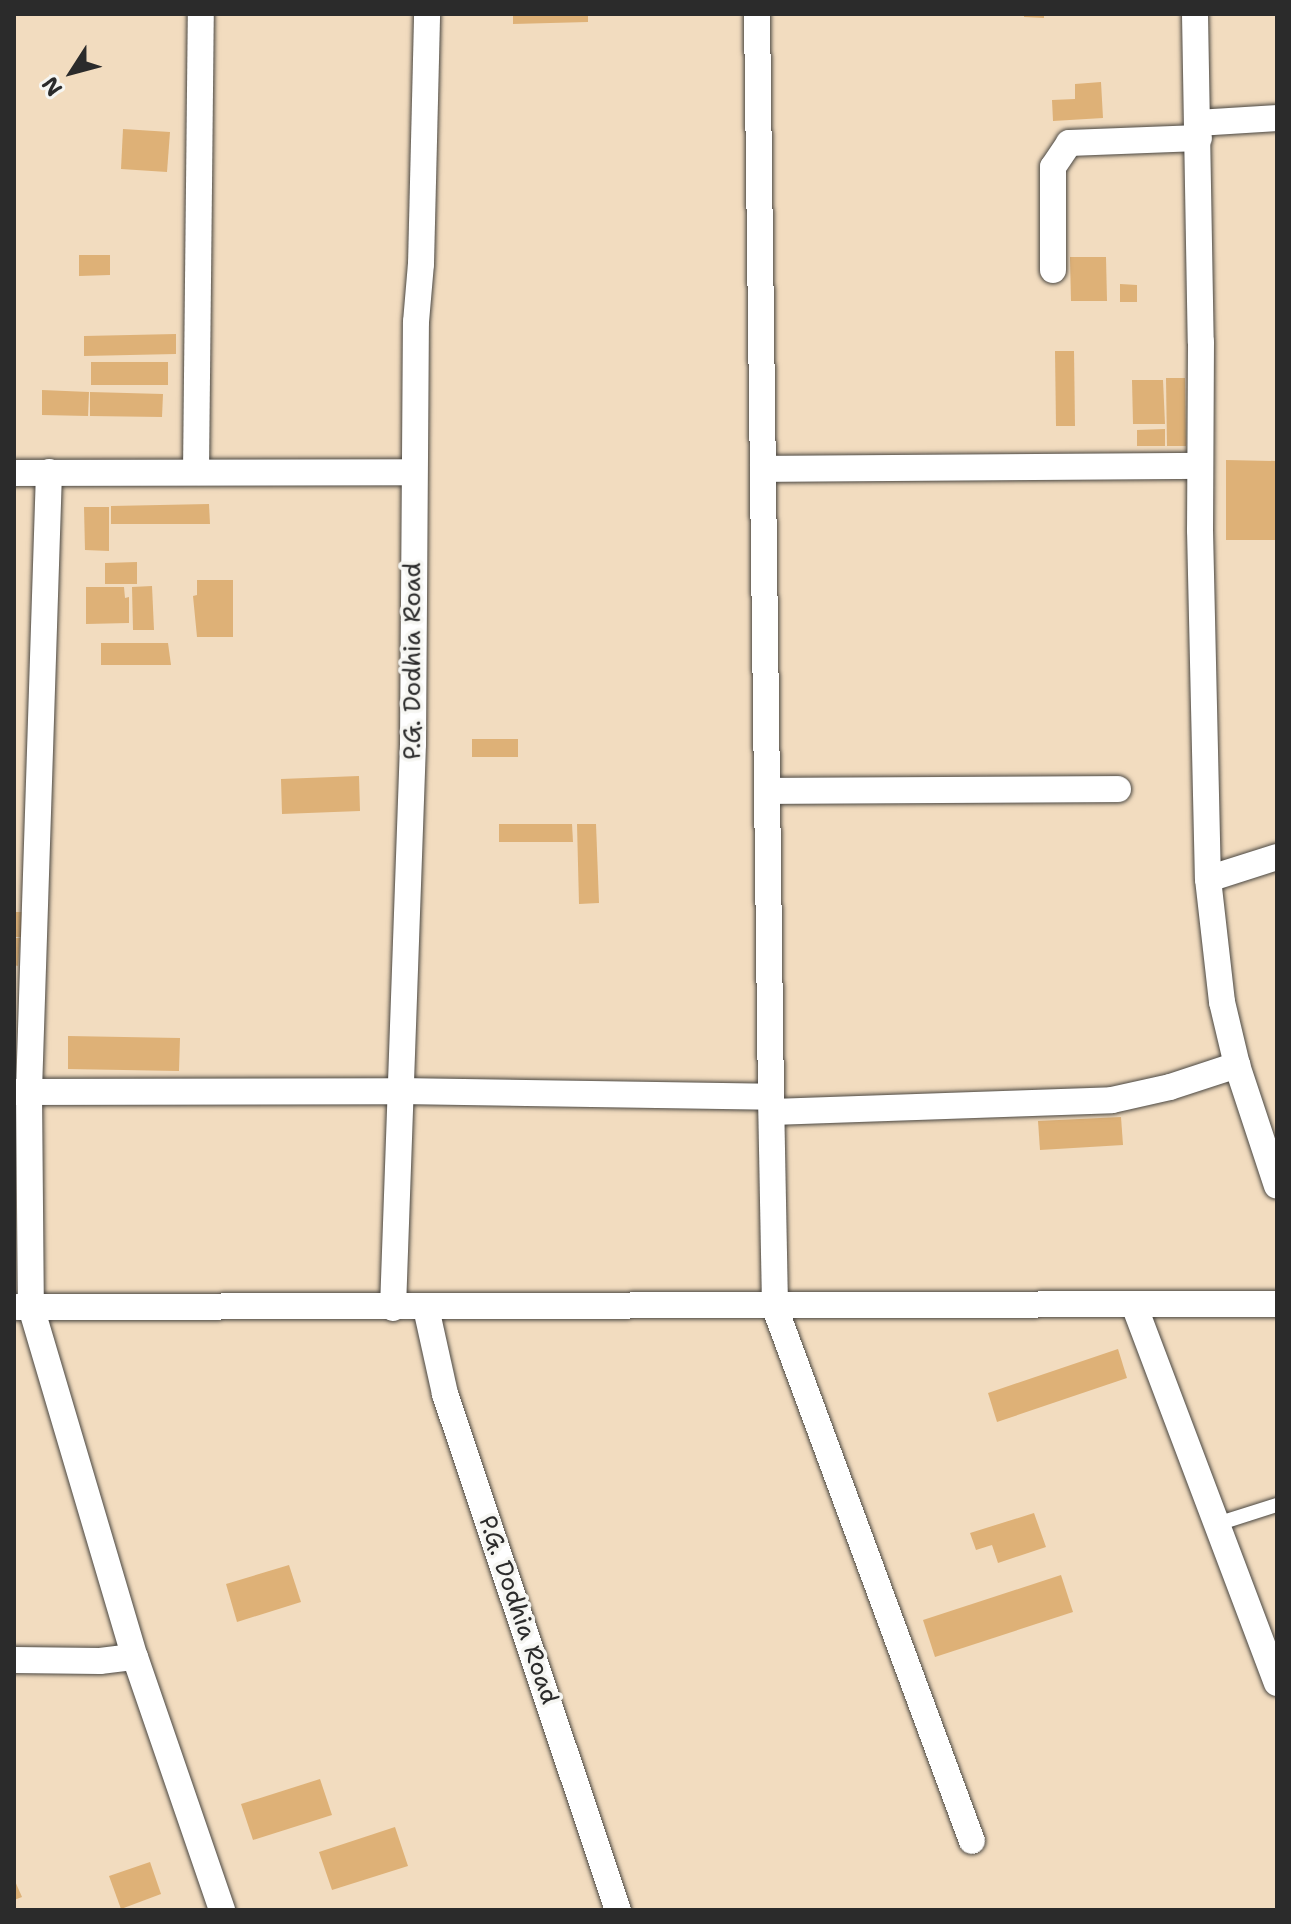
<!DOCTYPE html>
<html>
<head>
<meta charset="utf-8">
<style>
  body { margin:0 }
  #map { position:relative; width:1291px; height:1924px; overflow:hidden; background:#f2dcbf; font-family:"Shantell Sans",sans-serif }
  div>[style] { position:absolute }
  .building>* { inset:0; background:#deb177 }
  .roads { filter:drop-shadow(0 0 2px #494641) drop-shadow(0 0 2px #494641) }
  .lane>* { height:14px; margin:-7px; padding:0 7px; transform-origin:7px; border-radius:7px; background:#fff }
  .street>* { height:26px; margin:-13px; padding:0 13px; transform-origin:13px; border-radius:13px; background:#fff }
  span { translate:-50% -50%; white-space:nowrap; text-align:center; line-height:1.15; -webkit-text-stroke:7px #f6f6f2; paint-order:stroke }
  .street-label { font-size:24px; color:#2b2b2b }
  .frame { position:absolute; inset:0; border:16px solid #2b2b2b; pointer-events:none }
  .north { position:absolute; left:32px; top:32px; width:80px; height:80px; -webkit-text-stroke:6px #f6f6f2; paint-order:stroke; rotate:234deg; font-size:22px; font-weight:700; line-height:32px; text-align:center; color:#2b2b2b }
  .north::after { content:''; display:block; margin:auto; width:28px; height:36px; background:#2b2b2b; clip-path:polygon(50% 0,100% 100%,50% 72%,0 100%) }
</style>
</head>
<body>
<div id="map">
  <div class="building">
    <div style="clip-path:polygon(513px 14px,588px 14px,588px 22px,513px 24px)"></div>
    <div style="clip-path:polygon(1024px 14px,1044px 14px,1044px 18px,1024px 17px)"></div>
    <div style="clip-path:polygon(1101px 82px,1103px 118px,1053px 121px,1052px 100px,1075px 99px,1075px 84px)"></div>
    <div style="clip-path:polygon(123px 129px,170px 132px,167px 172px,121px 169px)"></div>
    <div style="clip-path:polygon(79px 255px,110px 255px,110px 275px,79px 276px)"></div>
    <div style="clip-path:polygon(1070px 257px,1106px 257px,1107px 301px,1071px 301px)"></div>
    <div style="clip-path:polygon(1120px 284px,1137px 285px,1137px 302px,1120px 302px)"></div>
    <div style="clip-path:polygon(176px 334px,176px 354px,84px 356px,84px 336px)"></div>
    <div style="clip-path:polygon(1055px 351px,1074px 351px,1075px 426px,1056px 426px)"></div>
    <div style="clip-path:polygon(91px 362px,168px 362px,168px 385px,91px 385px)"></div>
    <div style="clip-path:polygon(1166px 378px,1185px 378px,1186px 446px,1167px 446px)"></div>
    <div style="clip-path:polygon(1132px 380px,1163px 380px,1165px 424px,1133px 424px)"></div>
    <div style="clip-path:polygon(42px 390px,89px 392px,88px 416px,42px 415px)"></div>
    <div style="clip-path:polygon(90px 392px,163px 394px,162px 417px,90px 416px)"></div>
    <div style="clip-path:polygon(1165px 429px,1165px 446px,1137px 446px,1137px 430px)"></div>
    <div style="clip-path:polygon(1226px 460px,1277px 461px,1277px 540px,1226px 540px)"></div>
    <div style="clip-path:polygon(209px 504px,210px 524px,111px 524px,111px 506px)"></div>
    <div style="clip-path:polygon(84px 507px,109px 507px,109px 551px,85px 550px)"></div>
    <div style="clip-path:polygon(137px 562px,137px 584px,105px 584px,105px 563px)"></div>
    <div style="clip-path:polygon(197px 580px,233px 580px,233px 637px,197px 637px,193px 596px,197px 595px)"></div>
    <div style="clip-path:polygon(152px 586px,154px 630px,133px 630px,132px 587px)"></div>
    <div style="clip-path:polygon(86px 587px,124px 587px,125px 598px,129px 597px,129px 623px,86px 624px)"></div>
    <div style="clip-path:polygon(101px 643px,168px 643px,171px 665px,101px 665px)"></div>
    <div style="clip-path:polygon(472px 739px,518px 739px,518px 757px,472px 757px)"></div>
    <div style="clip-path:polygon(359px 776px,360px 811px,282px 814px,281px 779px)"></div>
    <div style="clip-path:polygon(499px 824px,572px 824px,573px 842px,499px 842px)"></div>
    <div style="clip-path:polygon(577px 824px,596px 824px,599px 903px,579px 904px)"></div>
    <div style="clip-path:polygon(14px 912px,22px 912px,22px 937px,14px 937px)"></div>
    <div style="clip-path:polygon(14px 938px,20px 938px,18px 966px,14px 965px)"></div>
    <div style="clip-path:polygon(68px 1036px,180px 1038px,179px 1071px,68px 1069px)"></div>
    <div style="clip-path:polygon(1121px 1117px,1123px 1145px,1040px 1150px,1038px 1121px)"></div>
    <div style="clip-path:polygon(1118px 1349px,1127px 1378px,997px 1422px,988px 1393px)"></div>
    <div style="clip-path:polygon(1034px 1513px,1046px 1547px,998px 1563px,992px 1545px,976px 1550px,970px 1533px)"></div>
    <div style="clip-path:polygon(289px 1565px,301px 1602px,237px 1622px,226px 1584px)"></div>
    <div style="clip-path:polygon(1061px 1575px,1073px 1612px,935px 1657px,923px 1620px)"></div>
    <div style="clip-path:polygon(320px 1779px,332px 1815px,253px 1840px,241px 1804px)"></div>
    <div style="clip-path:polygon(395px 1827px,408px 1866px,332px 1890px,319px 1852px)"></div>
    <div style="clip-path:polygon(150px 1862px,161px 1894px,121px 1909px,109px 1876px)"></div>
    <div style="clip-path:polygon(14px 1879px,22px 1897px,14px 1900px)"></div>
  </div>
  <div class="roads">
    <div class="lane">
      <div style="left:1217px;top:1524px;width:63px;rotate:-17.6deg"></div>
    </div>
    <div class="street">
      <div style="left:757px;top:14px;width:1083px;rotate:89.26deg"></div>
      <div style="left:1195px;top:14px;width:328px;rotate:89deg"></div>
      <div style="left:1201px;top:342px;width:188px;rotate:90.3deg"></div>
      <div style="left:1200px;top:530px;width:349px;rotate:88.7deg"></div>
      <div style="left:1208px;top:879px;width:124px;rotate:83.5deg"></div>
      <div style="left:1222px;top:1002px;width:65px;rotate:76.6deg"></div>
      <div style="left:1237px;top:1065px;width:127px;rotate:71.7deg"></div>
      <div style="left:1198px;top:123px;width:79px;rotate:-3.6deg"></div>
      <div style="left:1053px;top:270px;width:103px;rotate:-90deg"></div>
      <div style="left:1053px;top:167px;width:29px;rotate:-56deg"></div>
      <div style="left:1069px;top:143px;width:130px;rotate:-2.2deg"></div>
      <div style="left:763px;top:469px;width:437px;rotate:-0.4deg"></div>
      <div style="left:49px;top:472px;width:620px;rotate:91.85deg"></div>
      <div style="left:29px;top:1092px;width:215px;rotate:89.5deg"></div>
      <div style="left:31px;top:1307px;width:365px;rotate:73.5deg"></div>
      <div style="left:135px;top:1657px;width:268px;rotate:71deg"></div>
      <div style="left:196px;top:472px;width:458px;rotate:-89.4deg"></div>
      <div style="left:14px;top:473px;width:400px;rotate:-0.1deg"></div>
      <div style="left:767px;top:791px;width:351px;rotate:-0.3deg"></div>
      <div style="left:1208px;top:879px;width:72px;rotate:-17.7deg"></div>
      <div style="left:14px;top:1092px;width:385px;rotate:-0.1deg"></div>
      <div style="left:399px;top:1091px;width:372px;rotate:0.9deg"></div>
      <div style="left:771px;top:1097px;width:211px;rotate:88.9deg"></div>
      <div style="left:775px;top:1308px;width:568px;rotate:69.72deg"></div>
      <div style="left:772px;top:1112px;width:340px;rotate:-2deg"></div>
      <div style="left:1112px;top:1100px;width:59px;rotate:-12.6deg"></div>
      <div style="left:1170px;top:1087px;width:71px;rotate:-18.2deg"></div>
      <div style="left:1134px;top:1305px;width:404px;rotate:69.3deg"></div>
      <div style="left:17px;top:1307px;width:1260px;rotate:-0.14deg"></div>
      <div style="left:393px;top:1308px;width:564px;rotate:-87.97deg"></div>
      <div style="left:413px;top:744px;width:422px;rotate:-89.6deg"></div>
      <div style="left:416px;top:322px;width:58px;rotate:-85.1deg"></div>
      <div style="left:421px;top:264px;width:250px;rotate:-88.6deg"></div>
      <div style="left:426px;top:1308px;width:88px;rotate:77.5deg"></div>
      <div style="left:445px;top:1394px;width:544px;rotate:71.47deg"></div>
      <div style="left:14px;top:1660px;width:86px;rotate:0.7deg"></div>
      <div style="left:100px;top:1661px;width:35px;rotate:-7deg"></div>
    </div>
  </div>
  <div class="street-label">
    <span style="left:413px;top:661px;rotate:-90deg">P.G. Dodhia Road</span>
    <span style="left:518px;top:1610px;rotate:71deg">P.G. Dodhia Road</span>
  </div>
  <div class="frame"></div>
  <div class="north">N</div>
</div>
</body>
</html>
